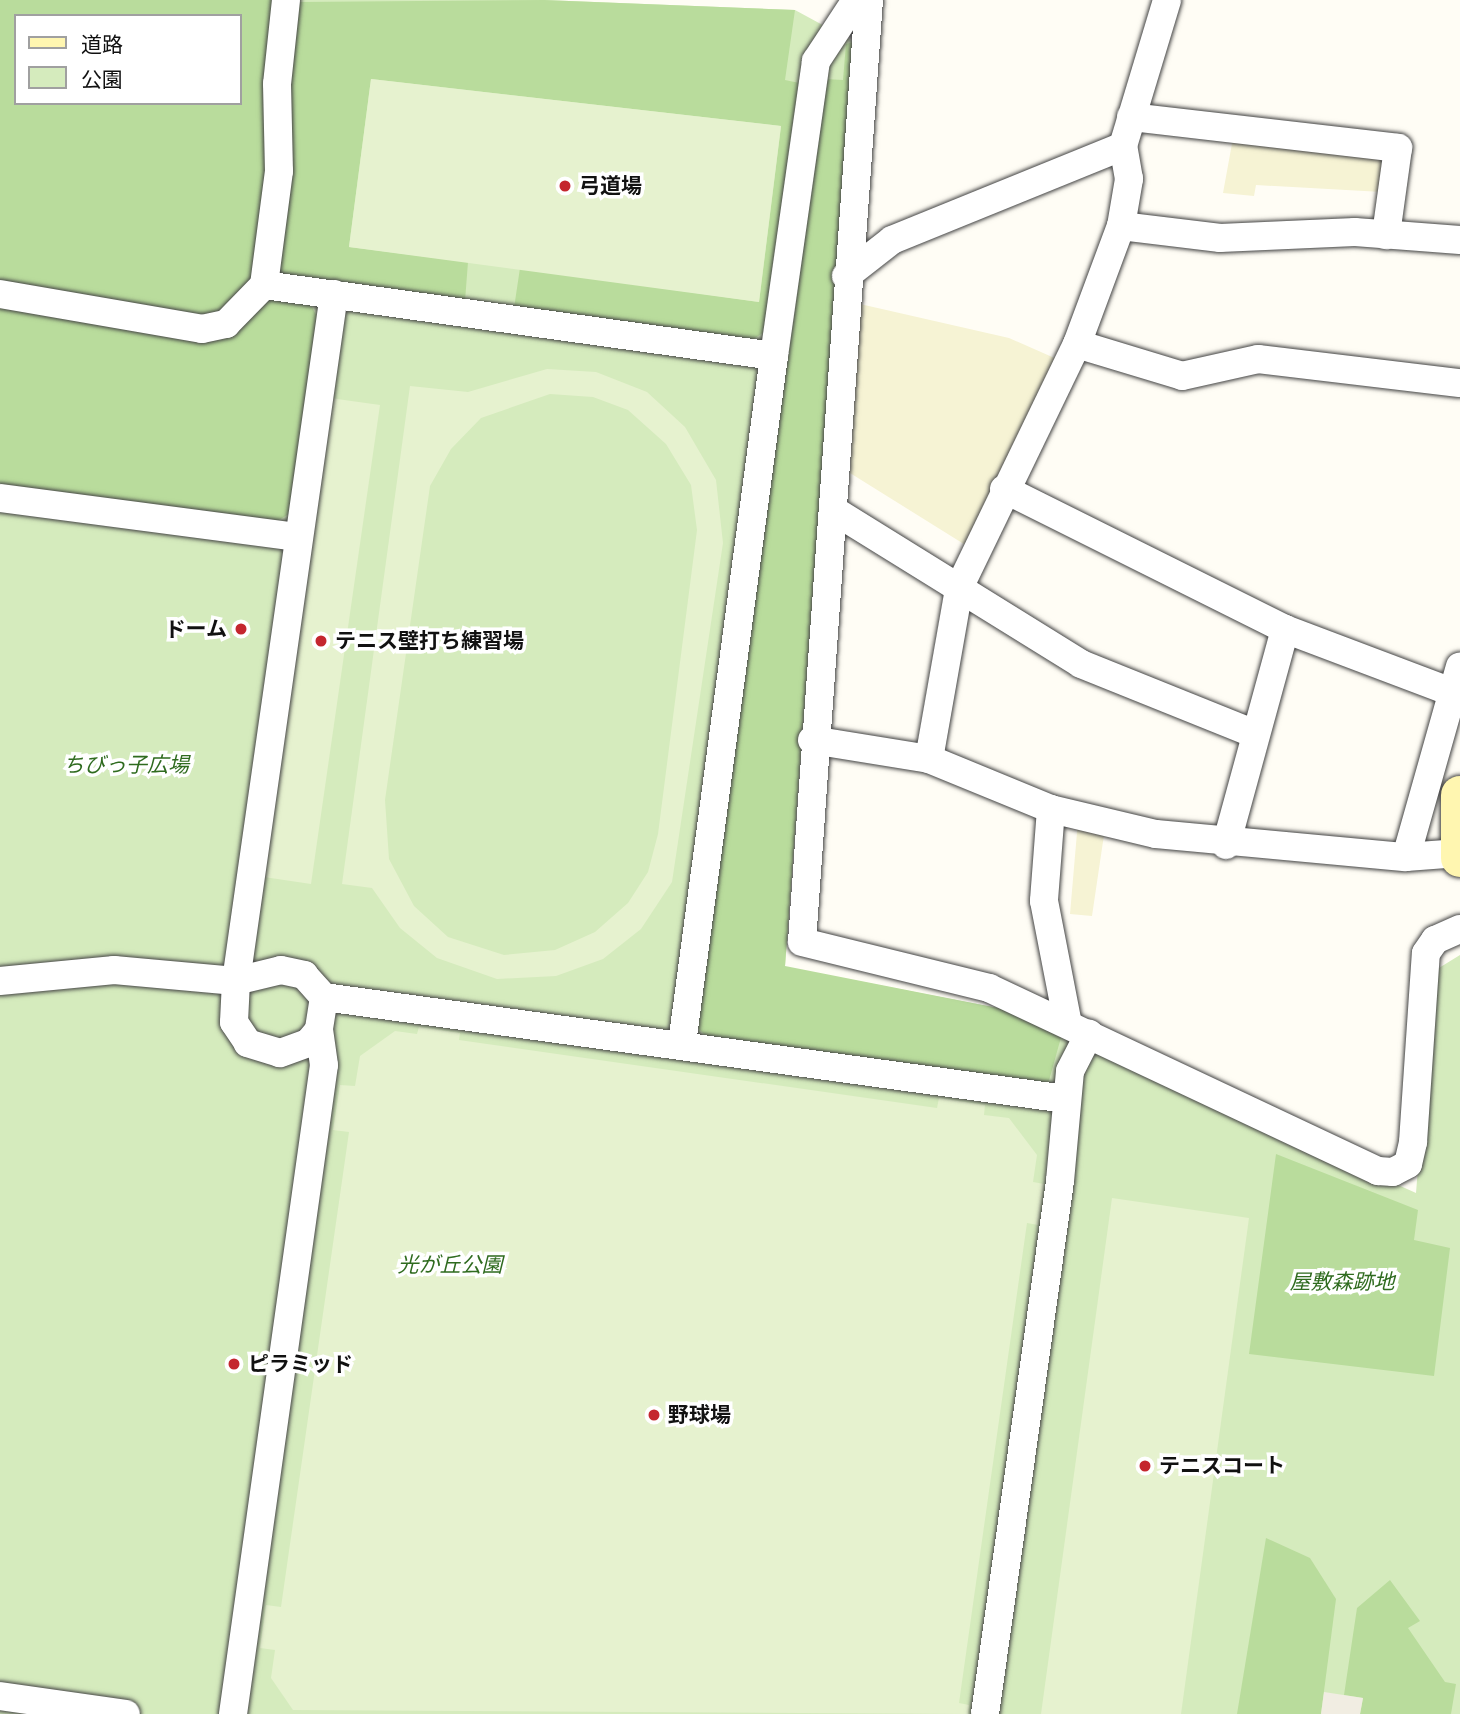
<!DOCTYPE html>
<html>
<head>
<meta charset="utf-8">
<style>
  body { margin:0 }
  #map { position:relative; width:1460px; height:1714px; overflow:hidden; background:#fffdf5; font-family:Lora,"Noto Sans JP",serif }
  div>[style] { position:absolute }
  .farmland>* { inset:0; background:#f6f3d4 }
  .green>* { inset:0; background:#d5ebbd }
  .forest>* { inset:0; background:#b9dc9c }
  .pitch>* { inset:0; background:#e6f2cf }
  .plaza>* { inset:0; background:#f1ede2 }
  .roads { filter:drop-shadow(0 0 2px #444) drop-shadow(0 0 2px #444) }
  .street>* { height:28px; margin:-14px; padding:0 14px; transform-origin:14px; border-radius:14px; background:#fff }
  .secondary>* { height:38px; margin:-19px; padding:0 19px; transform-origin:19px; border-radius:19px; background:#fff6b0 }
  .dots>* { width:19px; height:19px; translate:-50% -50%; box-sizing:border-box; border:4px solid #fff; border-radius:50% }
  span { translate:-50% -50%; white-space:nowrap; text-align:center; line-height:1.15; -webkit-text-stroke:7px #fff; paint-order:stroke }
  .poi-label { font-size:21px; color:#111; font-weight:700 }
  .left { translate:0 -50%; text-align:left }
  .right { translate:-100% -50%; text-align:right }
  .park-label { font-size:21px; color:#2f6b1f; font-style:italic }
  .legend { position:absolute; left:14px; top:14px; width:228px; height:91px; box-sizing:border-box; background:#fff; border:2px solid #a0a0a0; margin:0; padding:9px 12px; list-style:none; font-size:21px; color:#111 }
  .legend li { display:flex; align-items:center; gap:14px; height:35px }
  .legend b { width:35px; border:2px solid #a0a0a0 }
</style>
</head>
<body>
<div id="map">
  <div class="farmland">
    <div style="clip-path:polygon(1233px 138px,1379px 155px,1387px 163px,1382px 192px,1256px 185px,1254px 196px,1223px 193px)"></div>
    <div style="clip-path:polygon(860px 304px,1009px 338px,1059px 360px,967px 546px,850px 473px)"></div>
    <div style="clip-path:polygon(1078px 821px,1105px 828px,1092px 916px,1070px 914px)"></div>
  </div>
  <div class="green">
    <div style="clip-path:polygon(evenodd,0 0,544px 0,795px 10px,854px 42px,785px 967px,1008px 1010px,1416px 1193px,1434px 971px,1460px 955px,1460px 1714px,0 1714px,0 0,16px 16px,240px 16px,240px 103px,16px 103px,16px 16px)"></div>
  </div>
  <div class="forest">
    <div style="clip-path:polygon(evenodd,0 0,276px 0,268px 180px,251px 293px,309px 301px,318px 319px,289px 514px,272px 524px,0 486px,0 0,16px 16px,240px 16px,240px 103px,16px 103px,16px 16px)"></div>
    <div style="clip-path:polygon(544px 0,795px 10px,785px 80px,804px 84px,772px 327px,749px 342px,514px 308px,520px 268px,759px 302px,781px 126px,371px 79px,349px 247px,468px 262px,465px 301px,276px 275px,298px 2px)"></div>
    <div style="clip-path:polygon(854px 42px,785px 966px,1008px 1010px,1062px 1034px,1048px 1084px,708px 1038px,694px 1024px,825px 79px,843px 80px,846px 44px)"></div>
    <div style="clip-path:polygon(1276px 1154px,1418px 1210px,1414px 1240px,1450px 1248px,1434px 1376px,1249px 1354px)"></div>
    <div style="clip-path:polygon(1266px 1538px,1310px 1558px,1336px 1599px,1321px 1714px,1237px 1714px)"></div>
    <div style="clip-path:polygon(1390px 1580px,1420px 1621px,1408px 1628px,1445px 1682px,1456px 1684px,1451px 1714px,1360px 1714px,1363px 1698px,1344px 1695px,1357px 1608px)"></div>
  </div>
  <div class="pitch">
    <div style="clip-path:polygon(371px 79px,781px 126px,759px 302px,349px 247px)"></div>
    <div style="clip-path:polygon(evenodd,547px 369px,596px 372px,647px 392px,685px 427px,716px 480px,723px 543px,672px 882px,641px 929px,603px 959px,556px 976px,497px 979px,437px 958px,400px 928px,372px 888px,342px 884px,410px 386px,468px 392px,547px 369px,550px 394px,593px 397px,628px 410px,666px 444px,691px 485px,697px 530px,658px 834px,648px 872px,628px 903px,595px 932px,555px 950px,504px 955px,448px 937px,414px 906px,389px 859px,385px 800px,430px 486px,451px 449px,481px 418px,550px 394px)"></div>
    <div style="clip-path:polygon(330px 398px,380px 405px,311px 884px,264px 877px)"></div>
    <div style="clip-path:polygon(419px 1027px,460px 1033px,459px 1040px,937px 1108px,939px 1098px,985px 1105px,984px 1115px,1009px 1118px,1037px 1155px,1033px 1182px,1044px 1184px,1038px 1225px,1027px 1223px,959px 1703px,969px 1705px,968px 1714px,293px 1710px,271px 1678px,275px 1650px,260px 1648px,266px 1605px,281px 1607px,349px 1132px,333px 1130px,340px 1085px,355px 1086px,360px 1056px,395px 1031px,417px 1034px)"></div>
    <div style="clip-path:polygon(1112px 1198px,1249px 1218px,1181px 1714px,1041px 1714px)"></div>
  </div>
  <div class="plaza">
    <div style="clip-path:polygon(1324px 1692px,1363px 1698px,1360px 1714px,1321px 1714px)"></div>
  </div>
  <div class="roads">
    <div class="street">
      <div style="left:286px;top:0;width:84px;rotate:96.1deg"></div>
      <div style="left:277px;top:84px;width:87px;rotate:88.7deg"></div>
      <div style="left:279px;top:171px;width:115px;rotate:97.5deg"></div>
      <div style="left:264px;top:285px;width:515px;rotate:7.93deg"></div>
      <div style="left:774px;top:356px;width:694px;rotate:97.62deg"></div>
      <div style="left:869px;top:0;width:944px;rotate:94.07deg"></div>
      <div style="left:802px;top:942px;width:193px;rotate:13.8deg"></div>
      <div style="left:989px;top:988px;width:430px;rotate:25.2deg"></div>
      <div style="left:1378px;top:1171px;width:15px;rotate:4deg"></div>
      <div style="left:1393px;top:1172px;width:17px;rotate:-28deg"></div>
      <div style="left:1408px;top:1164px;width:23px;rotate:-77deg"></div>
      <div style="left:1413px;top:1142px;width:189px;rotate:-86.1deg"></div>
      <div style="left:1426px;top:953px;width:16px;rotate:-55deg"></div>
      <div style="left:1435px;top:940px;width:27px;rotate:-24deg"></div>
      <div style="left:1131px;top:117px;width:269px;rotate:6.6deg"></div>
      <div style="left:1398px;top:148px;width:88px;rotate:97.9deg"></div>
      <div style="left:1121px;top:226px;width:100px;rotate:6.9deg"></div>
      <div style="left:1220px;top:238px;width:135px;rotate:-2.5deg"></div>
      <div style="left:1355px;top:232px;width:105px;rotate:4.4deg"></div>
      <div style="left:846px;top:276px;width:58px;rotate:-38deg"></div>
      <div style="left:892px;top:240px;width:249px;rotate:-22.1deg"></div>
      <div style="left:0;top:294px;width:205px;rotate:9.8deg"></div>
      <div style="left:202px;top:329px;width:25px;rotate:-12deg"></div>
      <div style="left:226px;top:324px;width:54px;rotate:-45.7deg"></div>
      <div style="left:1077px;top:344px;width:110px;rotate:16.9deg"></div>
      <div style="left:1182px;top:376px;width:78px;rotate:-12.6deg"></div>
      <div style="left:1258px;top:359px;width:203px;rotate:6.8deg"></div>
      <div style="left:774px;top:356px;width:298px;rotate:-81.9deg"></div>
      <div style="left:816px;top:61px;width:73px;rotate:-56.7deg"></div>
      <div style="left:1004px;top:489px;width:314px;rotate:26.5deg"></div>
      <div style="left:1285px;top:629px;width:187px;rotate:20.7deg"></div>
      <div style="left:0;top:498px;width:298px;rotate:7.5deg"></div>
      <div style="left:833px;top:510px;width:292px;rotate:31.8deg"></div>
      <div style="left:1081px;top:664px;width:185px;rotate:21.9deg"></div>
      <div style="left:812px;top:740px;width:119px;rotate:9.2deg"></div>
      <div style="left:929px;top:759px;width:132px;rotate:22.3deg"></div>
      <div style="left:1051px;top:809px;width:108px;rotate:13.4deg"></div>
      <div style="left:1156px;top:834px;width:251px;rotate:5.3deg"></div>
      <div style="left:1406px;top:857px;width:53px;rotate:-4.3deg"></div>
      <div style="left:929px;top:759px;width:174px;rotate:-80deg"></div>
      <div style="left:959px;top:588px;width:271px;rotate:-64.2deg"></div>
      <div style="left:1077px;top:344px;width:126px;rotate:-69.6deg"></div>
      <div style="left:1121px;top:226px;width:48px;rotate:-80.3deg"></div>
      <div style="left:1129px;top:179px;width:34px;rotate:-100deg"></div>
      <div style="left:1123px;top:146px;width:152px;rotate:-73.2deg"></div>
      <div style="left:1051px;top:809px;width:92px;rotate:94.4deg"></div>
      <div style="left:1044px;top:901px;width:125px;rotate:79deg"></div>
      <div style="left:1226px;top:845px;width:224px;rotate:-74.7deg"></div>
      <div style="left:1406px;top:857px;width:198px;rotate:-74.2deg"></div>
      <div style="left:0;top:981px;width:115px;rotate:-5.5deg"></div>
      <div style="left:114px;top:970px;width:122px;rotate:5.2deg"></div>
      <div style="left:236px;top:981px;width:694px;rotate:-81.88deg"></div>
      <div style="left:324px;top:997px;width:33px;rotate:99deg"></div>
      <div style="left:319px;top:1030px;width:17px;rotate:130deg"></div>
      <div style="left:308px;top:1043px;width:30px;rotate:160deg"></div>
      <div style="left:280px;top:1053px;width:34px;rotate:-163deg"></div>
      <div style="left:248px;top:1043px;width:25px;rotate:-124deg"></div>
      <div style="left:234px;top:1022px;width:41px;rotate:-87.2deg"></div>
      <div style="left:236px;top:981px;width:46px;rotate:-13.7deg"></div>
      <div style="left:281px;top:970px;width:24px;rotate:12deg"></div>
      <div style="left:304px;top:975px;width:30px;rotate:48deg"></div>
      <div style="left:324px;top:997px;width:749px;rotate:7.83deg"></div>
      <div style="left:0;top:1696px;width:127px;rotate:8.1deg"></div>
      <div style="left:233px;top:1714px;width:655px;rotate:-82.02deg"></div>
      <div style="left:324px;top:1065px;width:35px;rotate:-98deg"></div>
      <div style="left:985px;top:1714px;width:538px;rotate:-81.99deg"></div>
      <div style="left:1060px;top:1181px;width:110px;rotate:-84.8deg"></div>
      <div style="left:1070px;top:1071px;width:42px;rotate:-62.8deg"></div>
    </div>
    <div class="secondary">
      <div style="left:1460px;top:795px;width:63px;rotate:90deg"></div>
    </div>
  </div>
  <div class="dots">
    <div style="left:565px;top:186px;background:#c4262e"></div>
    <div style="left:241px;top:629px;background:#c4262e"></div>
    <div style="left:321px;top:641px;background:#c4262e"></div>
    <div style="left:234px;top:1364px;background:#c4262e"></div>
    <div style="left:654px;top:1415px;background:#c4262e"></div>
    <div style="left:1145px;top:1466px;background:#c4262e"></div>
  </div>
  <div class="poi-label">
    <span class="left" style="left:579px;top:186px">弓道場</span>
    <span class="right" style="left:227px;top:629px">ドーム</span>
    <span class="left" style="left:335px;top:641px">テニス壁打ち練習場</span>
    <span class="left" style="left:248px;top:1364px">ピラミッド</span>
    <span class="left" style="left:668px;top:1415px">野球場</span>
    <span class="left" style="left:1159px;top:1466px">テニスコート</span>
  </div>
  <div class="park-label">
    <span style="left:126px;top:765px">ちびっ子広場</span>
    <span style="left:450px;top:1265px">光が丘公園</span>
    <span style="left:1342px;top:1282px">屋敷森跡地</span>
  </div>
  <ul class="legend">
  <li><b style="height:9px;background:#fff6b0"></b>道路</li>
  <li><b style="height:19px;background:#d5ebbd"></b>公園</li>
  </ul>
</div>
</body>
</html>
